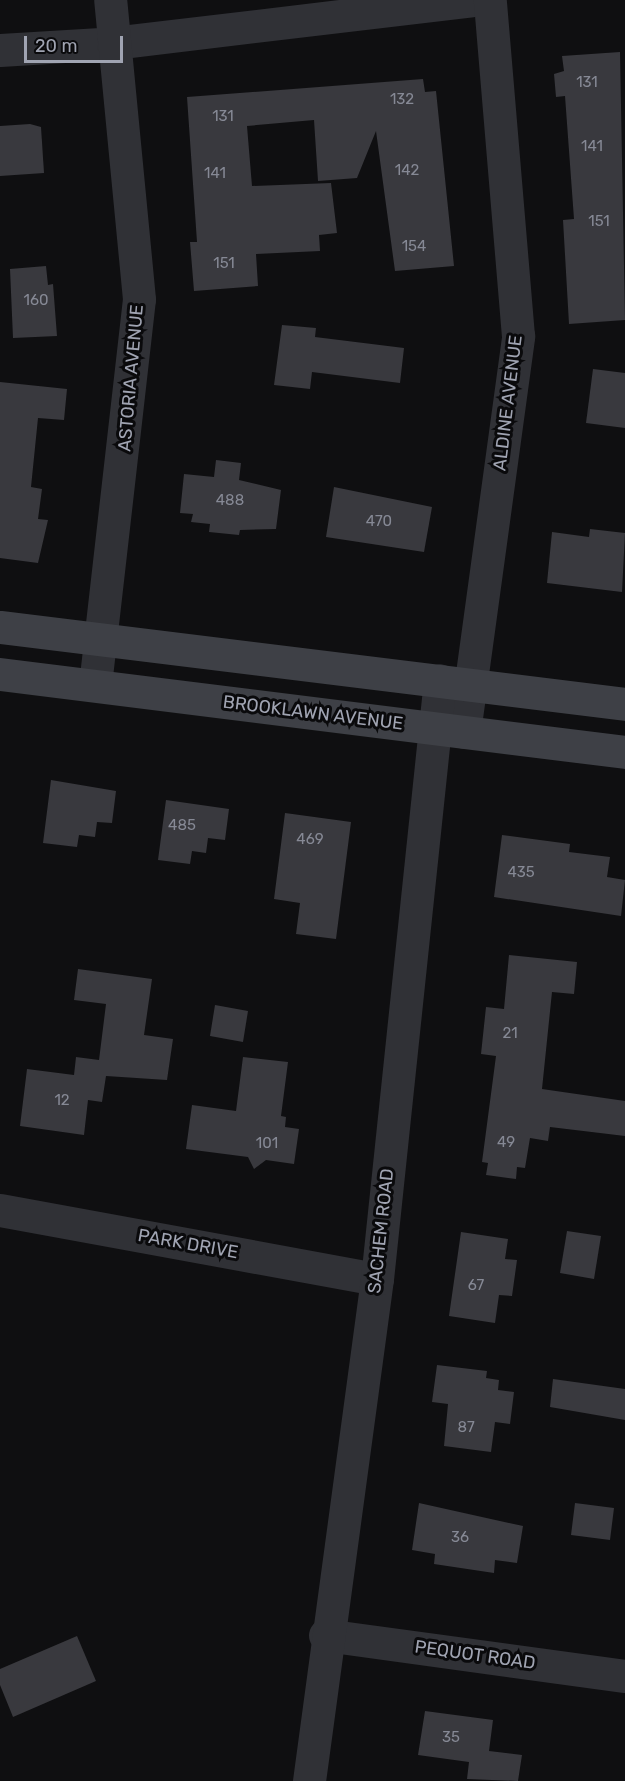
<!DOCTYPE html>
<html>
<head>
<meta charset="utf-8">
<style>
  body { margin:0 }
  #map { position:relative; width:625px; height:1781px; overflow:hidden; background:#0f0f11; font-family:Rubik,sans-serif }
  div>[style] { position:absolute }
  .building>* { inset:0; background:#39393e }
  .minor>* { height:33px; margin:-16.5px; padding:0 16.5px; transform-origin:16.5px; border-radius:16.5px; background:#303136 }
  .tertiary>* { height:33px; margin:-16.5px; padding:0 16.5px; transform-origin:16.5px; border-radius:16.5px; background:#303136 }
  .secondary>* { height:33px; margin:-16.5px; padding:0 16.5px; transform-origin:16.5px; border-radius:16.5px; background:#3e4046 }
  span { translate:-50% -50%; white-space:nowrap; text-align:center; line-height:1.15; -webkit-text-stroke:6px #0a0a0c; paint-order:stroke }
  .number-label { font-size:15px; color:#868995 }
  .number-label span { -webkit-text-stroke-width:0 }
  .street-label { font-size:18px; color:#a0a4b2 }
  .scale { position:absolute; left:24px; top:36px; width:99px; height:27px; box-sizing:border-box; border:3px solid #a0a4b2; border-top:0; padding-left:8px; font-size:18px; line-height:21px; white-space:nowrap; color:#a0a4b2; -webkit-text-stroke:4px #0a0a0c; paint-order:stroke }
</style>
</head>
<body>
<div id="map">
  <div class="building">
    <div style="clip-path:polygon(620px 52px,625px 320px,569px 324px,563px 220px,574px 219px,565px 96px,556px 97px,554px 74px,564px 71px,562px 56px)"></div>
    <div style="clip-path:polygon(423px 79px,425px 92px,436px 91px,454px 266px,395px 271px,376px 131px,357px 178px,318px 181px,314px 120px,247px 126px,252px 186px,331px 183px,337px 233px,319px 235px,320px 251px,256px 254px,258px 286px,194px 291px,190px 242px,197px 242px,187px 97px)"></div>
    <div style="clip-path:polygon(30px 124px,41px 127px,44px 173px,0 176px,0 126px)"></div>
    <div style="clip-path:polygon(46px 266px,48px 285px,53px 284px,57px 336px,13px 338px,10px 269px)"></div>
    <div style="clip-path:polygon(282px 325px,316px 328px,315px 337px,404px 348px,400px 383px,312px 372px,310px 389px,274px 385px)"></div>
    <div style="clip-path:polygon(593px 369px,625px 373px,625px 428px,586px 423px)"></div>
    <div style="clip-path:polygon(0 382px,67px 389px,64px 420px,38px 418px,31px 487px,42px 489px,38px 519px,48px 520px,38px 563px,0 558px)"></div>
    <div style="clip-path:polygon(216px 460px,241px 463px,239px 480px,281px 490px,276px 529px,240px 530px,239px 535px,209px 532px,210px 524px,191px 522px,193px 514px,180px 513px,184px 474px,214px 477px)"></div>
    <div style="clip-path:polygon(334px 487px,432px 507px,424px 552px,326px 537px)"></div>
    <div style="clip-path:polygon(590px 529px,625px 533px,622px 592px,547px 583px,552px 532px,589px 537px)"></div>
    <div style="clip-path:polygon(51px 780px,116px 791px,112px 823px,97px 822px,95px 837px,79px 835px,77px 847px,43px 843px)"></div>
    <div style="clip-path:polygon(166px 800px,229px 809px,225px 840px,208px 838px,206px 853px,192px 851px,190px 864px,158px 860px)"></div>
    <div style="clip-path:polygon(285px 813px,351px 822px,336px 939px,296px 934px,300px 903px,274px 899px)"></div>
    <div style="clip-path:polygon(502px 835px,570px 844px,569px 852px,610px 857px,607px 877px,625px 880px,621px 916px,494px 897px)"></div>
    <div style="clip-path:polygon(509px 955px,577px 962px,574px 994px,552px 992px,542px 1089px,625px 1101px,625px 1136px,550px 1127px,548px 1141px,530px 1138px,525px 1168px,517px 1167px,516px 1179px,486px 1175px,488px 1163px,482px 1162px,496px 1056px,481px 1054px,486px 1007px,504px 1009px)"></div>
    <div style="clip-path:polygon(78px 969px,152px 979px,144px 1035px,173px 1039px,167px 1080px,106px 1076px,102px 1102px,88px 1100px,84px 1135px,20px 1126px,27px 1069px,74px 1075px,76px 1057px,99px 1060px,106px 1004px,74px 1000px)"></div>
    <div style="clip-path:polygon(215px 1005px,248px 1011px,243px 1042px,210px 1036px)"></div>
    <div style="clip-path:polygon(243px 1057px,288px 1062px,281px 1116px,286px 1117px,285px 1127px,299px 1129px,294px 1164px,266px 1160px,254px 1169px,248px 1157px,186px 1149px,192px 1105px,236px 1111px)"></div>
    <div style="clip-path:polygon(567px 1231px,601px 1236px,594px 1279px,560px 1273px)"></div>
    <div style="clip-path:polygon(461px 1232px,508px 1239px,505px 1259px,517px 1260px,512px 1296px,499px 1295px,495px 1323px,449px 1316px)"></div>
    <div style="clip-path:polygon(437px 1365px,487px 1371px,486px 1378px,499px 1380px,498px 1390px,514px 1392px,510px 1424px,495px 1422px,491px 1452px,444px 1446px,448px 1404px,432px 1402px)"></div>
    <div style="clip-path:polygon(553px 1379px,625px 1389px,625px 1420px,550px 1407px)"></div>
    <div style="clip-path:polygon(419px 1503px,523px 1526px,517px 1563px,495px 1560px,494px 1573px,434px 1564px,435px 1554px,412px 1550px)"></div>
    <div style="clip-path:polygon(575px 1503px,614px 1508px,610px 1540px,571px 1535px)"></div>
    <div style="clip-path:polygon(77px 1636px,96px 1681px,13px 1717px,0 1685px,0 1669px)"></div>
    <div style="clip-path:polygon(425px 1711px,493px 1720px,489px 1751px,522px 1755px,518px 1781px,467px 1779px,469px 1762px,418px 1755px)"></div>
  </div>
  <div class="minor">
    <div style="left:0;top:50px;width:113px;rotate:-3.5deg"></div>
    <div style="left:113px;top:43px;width:361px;rotate:-6.8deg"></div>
    <div style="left:464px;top:732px;width:400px;rotate:-82.2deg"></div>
    <div style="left:518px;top:336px;width:337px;rotate:-94.8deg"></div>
    <div style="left:0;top:1210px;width:383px;rotate:10.4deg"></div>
    <div style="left:325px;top:1635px;width:303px;rotate:7.8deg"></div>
    <div style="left:309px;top:1781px;width:507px;rotate:-82.29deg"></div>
    <div style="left:377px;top:1279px;width:602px;rotate:-84deg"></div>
  </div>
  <div class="tertiary">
    <div style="left:95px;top:685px;width:388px;rotate:-83.5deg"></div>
    <div style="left:139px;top:299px;width:300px;rotate:-95.5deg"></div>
  </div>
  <div class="secondary">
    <div style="left:0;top:627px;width:630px;rotate:7.02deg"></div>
    <div style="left:0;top:674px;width:630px;rotate:7.11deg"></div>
  </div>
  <div class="number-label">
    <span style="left:587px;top:83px">131</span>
    <span style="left:402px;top:100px">132</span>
    <span style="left:223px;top:117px">131</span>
    <span style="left:592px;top:147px">141</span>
    <span style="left:407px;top:171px">142</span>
    <span style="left:215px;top:174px">141</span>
    <span style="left:599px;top:222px">151</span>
    <span style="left:414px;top:247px">154</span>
    <span style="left:224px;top:264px">151</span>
    <span style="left:36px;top:301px">160</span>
    <span style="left:230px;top:501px">488</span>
    <span style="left:379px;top:522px">470</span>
    <span style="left:182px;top:826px">485</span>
    <span style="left:310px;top:840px">469</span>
    <span style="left:521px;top:873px">435</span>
    <span style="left:510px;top:1034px">21</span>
    <span style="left:62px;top:1101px">12</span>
    <span style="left:506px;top:1143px">49</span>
    <span style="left:267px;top:1144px">101</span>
    <span style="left:476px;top:1286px">67</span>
    <span style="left:466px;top:1428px">87</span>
    <span style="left:460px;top:1538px">36</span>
    <span style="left:451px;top:1738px">35</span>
  </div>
  <div class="street-label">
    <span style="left:131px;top:378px;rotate:-85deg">ASTORIA AVENUE</span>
    <span style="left:508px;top:403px;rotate:-83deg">ALDINE AVENUE</span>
    <span style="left:313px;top:713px;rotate:7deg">BROOKLAWN AVENUE</span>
    <span style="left:381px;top:1231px;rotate:-84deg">SACHEM ROAD</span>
    <span style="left:188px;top:1244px;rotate:10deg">PARK DRIVE</span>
    <span style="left:475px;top:1655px;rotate:8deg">PEQUOT ROAD</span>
  </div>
  <div class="scale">20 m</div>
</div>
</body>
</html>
